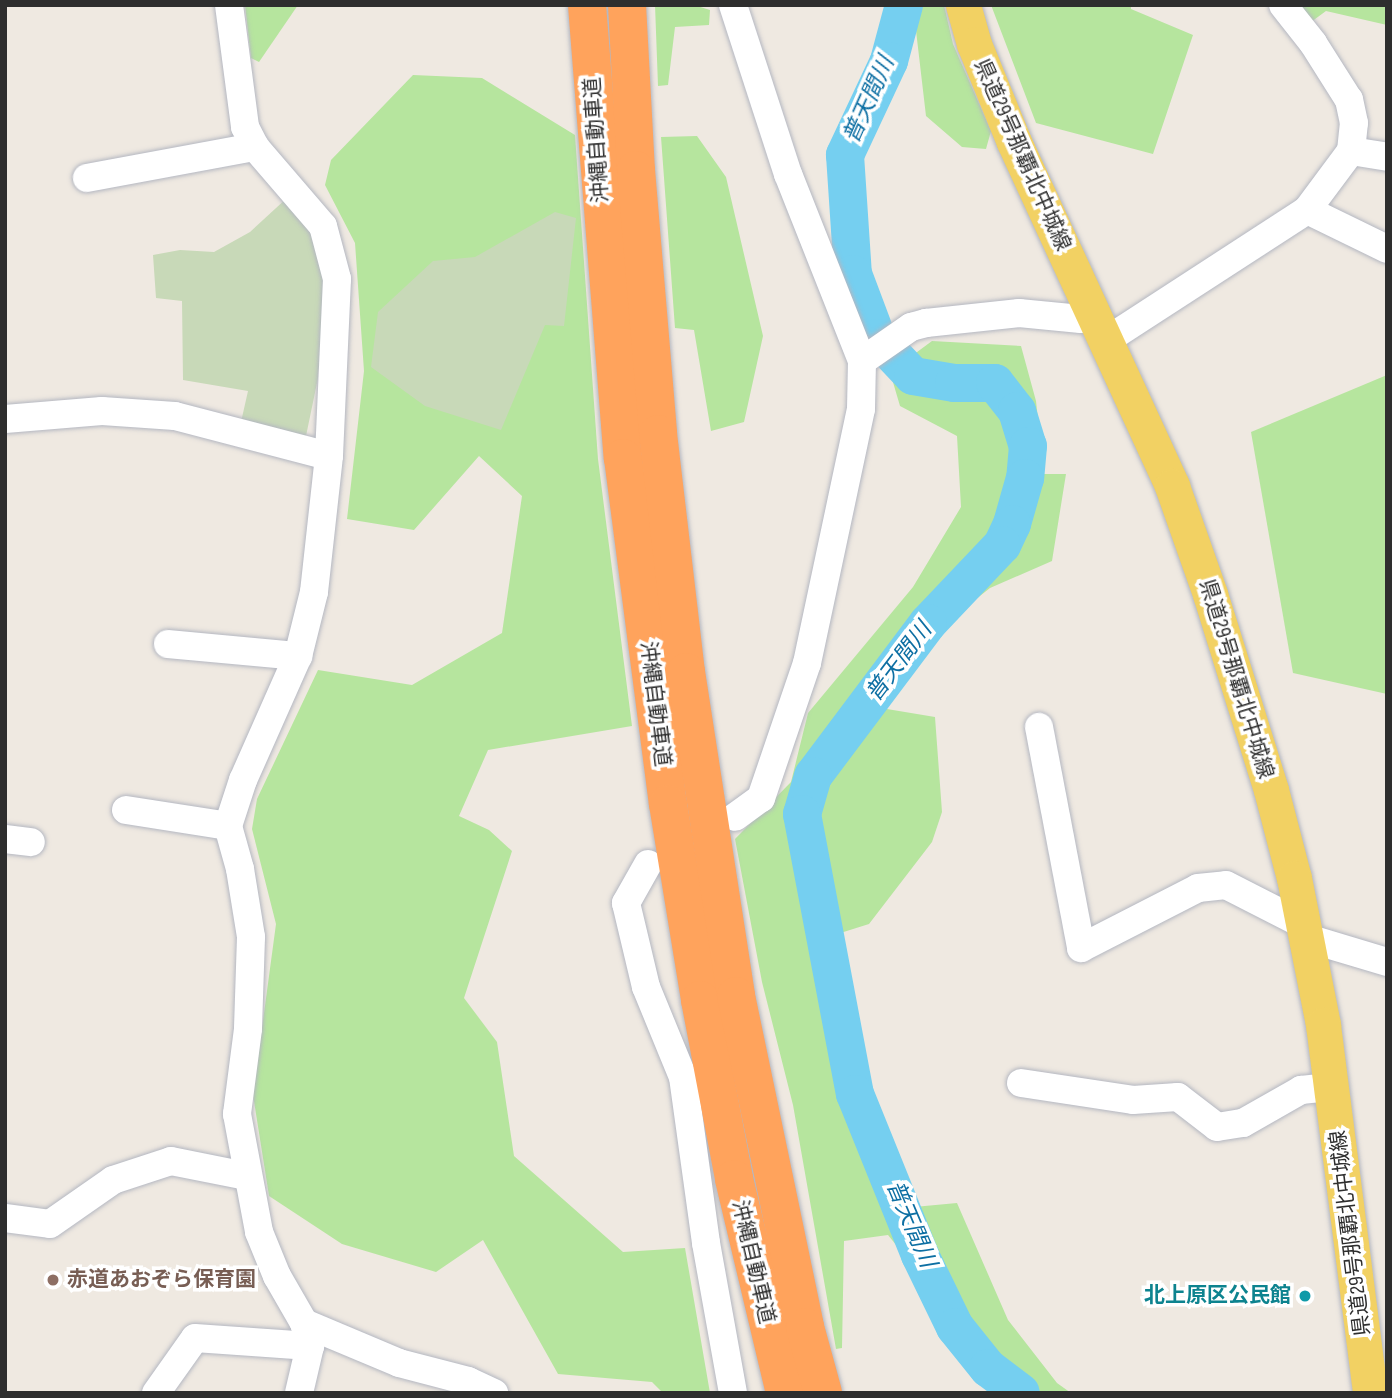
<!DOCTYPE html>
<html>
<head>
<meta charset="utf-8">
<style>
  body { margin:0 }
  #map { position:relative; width:1392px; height:1398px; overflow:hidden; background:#efe9e1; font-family:"Sofia Sans Condensed","Noto Sans JP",sans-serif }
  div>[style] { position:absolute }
  .green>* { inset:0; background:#b6e59e }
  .cemetery>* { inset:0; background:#c8d9b8 }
  .river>* { height:38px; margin:-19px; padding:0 19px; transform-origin:19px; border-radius:19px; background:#75cff0 }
  .roads { filter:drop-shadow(0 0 2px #b4b7c1) drop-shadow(0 0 2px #b4b7c1) }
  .minor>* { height:28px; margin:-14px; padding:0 14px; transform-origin:14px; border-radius:14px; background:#fff }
  .major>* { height:35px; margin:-17.5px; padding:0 17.5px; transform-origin:17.5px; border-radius:17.5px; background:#f2d163 }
  .highway>* { height:38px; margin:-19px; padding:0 19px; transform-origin:19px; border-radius:19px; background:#ffa35c }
  .dots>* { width:19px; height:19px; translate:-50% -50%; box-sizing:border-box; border:4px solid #fff; border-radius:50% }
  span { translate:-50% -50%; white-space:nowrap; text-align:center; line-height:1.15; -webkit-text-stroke:7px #fff; paint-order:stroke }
  .street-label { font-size:21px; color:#2e2e2e }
  .education-label { font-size:21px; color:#785e54; font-weight:700 }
  .left { translate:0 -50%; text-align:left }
  .culture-label { font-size:21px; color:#0d838f; font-weight:700 }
  .right { translate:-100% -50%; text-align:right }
  .water-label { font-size:23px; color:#0d6fa3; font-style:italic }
  .frame { position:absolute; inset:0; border:7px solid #2e2e2e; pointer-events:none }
</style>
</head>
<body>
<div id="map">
  <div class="green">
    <div style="clip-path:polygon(245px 5px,298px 5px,259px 62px,251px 58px)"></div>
    <div style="clip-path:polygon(655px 5px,694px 5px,710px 10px,709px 25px,675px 27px,668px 85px,658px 86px)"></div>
    <div style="clip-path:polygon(913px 5px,944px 5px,953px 44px,991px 131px,986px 149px,962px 147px,926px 116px)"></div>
    <div style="clip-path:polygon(991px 5px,1131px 5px,1131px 9px,1193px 35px,1153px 154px,1036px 123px)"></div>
    <div style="clip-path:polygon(1298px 5px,1387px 5px,1387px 25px,1326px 11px,1311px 22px)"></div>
    <div style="clip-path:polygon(413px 75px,482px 78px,575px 135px,598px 459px,632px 726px,488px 750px,459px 816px,489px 830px,512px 851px,464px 998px,497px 1042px,514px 1156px,623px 1252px,685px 1248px,710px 1393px,663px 1393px,652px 1382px,558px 1374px,483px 1240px,436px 1272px,342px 1244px,269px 1196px,253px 1095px,276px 924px,252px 829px,257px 799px,318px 670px,412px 685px,502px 633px,522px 496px,479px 456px,414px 530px,347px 519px,364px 371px,355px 243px,325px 185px,331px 160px)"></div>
    <div style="clip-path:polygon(697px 136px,726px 177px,763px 336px,744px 422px,711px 431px,694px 330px,675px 328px,661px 137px)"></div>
    <div style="clip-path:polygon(932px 341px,1021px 346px,1036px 401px,1044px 474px,1066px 474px,1052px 561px,990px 588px,874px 680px,881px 708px,935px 717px,942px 812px,932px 842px,869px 924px,834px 935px,857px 1070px,876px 1107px,914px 1207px,957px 1203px,1008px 1320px,1057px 1383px,1071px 1393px,1019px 1393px,945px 1329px,914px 1267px,888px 1235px,844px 1241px,842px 1348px,836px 1349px,793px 1105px,762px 982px,735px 839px,791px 782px,808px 713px,913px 587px,961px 507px,957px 436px,900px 406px,890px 372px)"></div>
    <div style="clip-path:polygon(1387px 375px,1387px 694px,1293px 673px,1251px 432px)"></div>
  </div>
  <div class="cemetery">
    <div style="clip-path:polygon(288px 197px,316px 237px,326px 283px,318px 378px,306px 436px,241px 422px,248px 391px,183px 380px,182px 301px,156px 298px,153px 255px,180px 250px,214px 252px,250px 232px)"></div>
    <div style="clip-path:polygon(555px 212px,576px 218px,564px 326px,545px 325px,501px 430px,425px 406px,371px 367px,378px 312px,433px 261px,475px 257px)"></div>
  </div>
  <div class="river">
    <div style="left:904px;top:5px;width:58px;rotate:105deg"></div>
    <div style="left:889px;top:61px;width:104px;rotate:115.1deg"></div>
    <div style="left:845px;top:155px;width:119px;rotate:86.2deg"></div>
    <div style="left:853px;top:274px;width:68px;rotate:69.4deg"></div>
    <div style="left:877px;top:338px;width:52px;rotate:46.5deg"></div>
    <div style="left:913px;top:376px;width:42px;rotate:9.7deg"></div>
    <div style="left:954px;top:383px;width:41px"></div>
    <div style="left:995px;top:383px;width:36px;rotate:52deg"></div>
    <div style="left:1017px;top:411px;width:37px;rotate:73deg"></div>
    <div style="left:1028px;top:446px;width:32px;rotate:95deg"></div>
    <div style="left:1025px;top:478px;width:48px;rotate:105.8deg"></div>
    <div style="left:1012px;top:524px;width:23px;rotate:115deg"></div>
    <div style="left:1002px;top:545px;width:108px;rotate:133.5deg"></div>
    <div style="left:928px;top:623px;width:191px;rotate:126.9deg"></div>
    <div style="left:813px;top:776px;width:40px;rotate:106deg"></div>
    <div style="left:802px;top:814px;width:285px;rotate:79.3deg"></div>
    <div style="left:855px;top:1094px;width:174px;rotate:68deg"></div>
    <div style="left:920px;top:1255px;width:80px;rotate:64.1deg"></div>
    <div style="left:955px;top:1327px;width:53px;rotate:51.2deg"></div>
    <div style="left:988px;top:1368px;width:41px;rotate:37.1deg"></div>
  </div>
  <div class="roads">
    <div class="minor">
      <div style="left:229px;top:5px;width:123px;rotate:82.5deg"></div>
      <div style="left:245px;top:127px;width:22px;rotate:63deg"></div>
      <div style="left:255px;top:147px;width:104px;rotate:49.3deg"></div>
      <div style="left:323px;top:226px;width:55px;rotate:75.2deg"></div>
      <div style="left:337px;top:279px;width:177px;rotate:92.6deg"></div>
      <div style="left:329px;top:456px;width:137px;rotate:96.3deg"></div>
      <div style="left:314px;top:592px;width:66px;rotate:104deg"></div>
      <div style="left:298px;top:656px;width:136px;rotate:113.9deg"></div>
      <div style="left:243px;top:780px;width:48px;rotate:108.1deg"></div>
      <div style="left:228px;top:826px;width:45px;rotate:74.4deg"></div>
      <div style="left:240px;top:869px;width:69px;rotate:80.8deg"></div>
      <div style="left:251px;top:937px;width:92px;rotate:91.9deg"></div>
      <div style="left:248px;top:1029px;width:86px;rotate:97.4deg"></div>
      <div style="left:237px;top:1114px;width:120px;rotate:79.4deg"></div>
      <div style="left:259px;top:1232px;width:48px;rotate:67.8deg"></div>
      <div style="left:277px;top:1276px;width:54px;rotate:60.1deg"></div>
      <div style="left:304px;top:1323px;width:24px;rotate:75deg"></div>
      <div style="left:310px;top:1346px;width:48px;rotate:103.2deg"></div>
      <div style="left:733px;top:5px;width:178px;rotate:72deg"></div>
      <div style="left:788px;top:174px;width:201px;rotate:68.4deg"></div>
      <div style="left:862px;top:361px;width:48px;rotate:91.2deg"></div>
      <div style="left:861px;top:409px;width:260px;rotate:102deg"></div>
      <div style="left:807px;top:663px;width:143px;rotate:108.8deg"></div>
      <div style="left:761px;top:798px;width:32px;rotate:144deg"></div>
      <div style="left:1351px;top:151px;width:36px;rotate:9deg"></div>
      <div style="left:87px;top:178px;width:171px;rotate:-10.5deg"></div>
      <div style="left:1307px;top:210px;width:89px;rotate:26deg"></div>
      <div style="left:1107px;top:340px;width:239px;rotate:-33deg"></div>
      <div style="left:1307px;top:210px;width:74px;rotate:-53.3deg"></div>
      <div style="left:1351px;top:151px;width:28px;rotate:-84deg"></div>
      <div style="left:1354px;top:123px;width:24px;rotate:-102deg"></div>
      <div style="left:1349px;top:100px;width:67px;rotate:-122.3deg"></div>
      <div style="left:1313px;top:43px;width:48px;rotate:-128.3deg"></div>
      <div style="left:862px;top:361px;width:60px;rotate:-34.8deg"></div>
      <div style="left:911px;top:327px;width:16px;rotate:-15deg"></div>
      <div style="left:926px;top:323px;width:94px;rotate:-6.1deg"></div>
      <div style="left:1019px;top:313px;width:62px;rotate:5.5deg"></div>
      <div style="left:1081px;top:319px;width:14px;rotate:-8deg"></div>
      <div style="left:5px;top:419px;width:97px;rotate:-4.7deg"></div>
      <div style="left:102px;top:411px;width:73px;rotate:3.9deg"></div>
      <div style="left:175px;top:416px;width:159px;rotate:14.6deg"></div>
      <div style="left:168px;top:644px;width:131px;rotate:5.3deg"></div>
      <div style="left:1039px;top:727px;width:225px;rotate:79.2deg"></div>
      <div style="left:1081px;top:948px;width:131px;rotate:-27.1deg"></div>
      <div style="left:1198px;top:888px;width:28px;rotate:-6deg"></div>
      <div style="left:1226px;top:885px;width:88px;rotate:27.1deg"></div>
      <div style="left:126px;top:810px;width:103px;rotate:8.9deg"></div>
      <div style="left:5px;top:839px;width:26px;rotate:7deg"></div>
      <div style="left:648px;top:864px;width:45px;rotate:119.4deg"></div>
      <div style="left:626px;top:903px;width:86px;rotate:76.6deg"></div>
      <div style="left:646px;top:987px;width:97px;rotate:67.7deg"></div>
      <div style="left:683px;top:1077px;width:168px;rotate:82.1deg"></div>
      <div style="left:706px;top:1243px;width:152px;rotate:79.8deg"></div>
      <div style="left:1307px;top:938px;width:84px;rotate:16.7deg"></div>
      <div style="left:1021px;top:1083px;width:113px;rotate:8.6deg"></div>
      <div style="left:1133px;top:1100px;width:45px;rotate:-3.8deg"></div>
      <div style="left:1178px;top:1097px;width:49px;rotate:37.6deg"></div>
      <div style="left:1217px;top:1127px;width:26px;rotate:-9deg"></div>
      <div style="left:1243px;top:1123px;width:67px;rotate:-29.6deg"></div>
      <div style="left:1301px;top:1090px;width:31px;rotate:-6deg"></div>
      <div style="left:5px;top:1218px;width:45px;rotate:7.6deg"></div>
      <div style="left:50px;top:1224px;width:77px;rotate:-34.9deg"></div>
      <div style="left:113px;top:1180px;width:61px;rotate:-18.1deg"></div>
      <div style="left:171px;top:1161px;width:76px;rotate:11.3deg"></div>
      <div style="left:304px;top:1323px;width:103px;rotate:22.8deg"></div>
      <div style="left:399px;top:1363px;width:71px;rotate:14.6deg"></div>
      <div style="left:468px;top:1381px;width:29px;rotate:25deg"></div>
      <div style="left:156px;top:1393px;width:67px;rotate:-54.7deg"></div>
      <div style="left:195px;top:1338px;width:115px;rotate:4deg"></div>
    </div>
    <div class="major">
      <div style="left:963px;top:5px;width:41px;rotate:74.2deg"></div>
      <div style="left:974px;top:44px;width:106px;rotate:67.8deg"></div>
      <div style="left:1014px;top:142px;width:379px;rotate:65.3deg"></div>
      <div style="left:1172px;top:486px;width:114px;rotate:70.6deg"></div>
      <div style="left:1210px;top:594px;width:205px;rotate:72.7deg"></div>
      <div style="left:1271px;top:790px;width:91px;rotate:75.4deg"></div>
      <div style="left:1294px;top:878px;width:150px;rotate:78.8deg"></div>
      <div style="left:1323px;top:1025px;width:371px;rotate:82.7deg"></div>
    </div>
    <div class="highway">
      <div style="left:587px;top:5px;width:454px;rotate:85.5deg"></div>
      <div style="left:623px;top:458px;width:349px;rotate:82.6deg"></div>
      <div style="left:668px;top:804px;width:199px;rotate:80.7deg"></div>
      <div style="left:700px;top:1000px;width:182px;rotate:79.2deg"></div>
      <div style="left:734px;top:1179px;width:220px;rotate:76.6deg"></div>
      <div style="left:627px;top:5px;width:165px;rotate:86.9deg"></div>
      <div style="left:636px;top:170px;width:265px;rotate:85.2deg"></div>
      <div style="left:658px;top:434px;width:240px;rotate:83.3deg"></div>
      <div style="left:686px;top:672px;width:328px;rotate:81.2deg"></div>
      <div style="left:736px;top:996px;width:338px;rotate:78.2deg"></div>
      <div style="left:805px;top:1327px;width:68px;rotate:74.7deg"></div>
    </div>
  </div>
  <div class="dots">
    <div style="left:53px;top:1280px;background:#8d6e63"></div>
    <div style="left:1305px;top:1296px;background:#0f9aa8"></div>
  </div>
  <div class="street-label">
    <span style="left:597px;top:140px;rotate:-94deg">沖縄自動車道</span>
    <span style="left:1022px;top:155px;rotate:66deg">県道29号那覇北中城線</span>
    <span style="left:1236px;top:679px;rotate:73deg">県道29号那覇北中城線</span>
    <span style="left:655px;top:704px;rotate:83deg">沖縄自動車道</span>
    <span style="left:1351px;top:1233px;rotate:-97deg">県道29号那覇北中城線</span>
    <span style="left:753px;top:1262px;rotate:77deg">沖縄自動車道</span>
  </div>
  <div class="education-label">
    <span class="left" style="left:67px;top:1280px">赤道あおぞら保育園</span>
  </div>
  <div class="culture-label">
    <span class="right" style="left:1291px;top:1296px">北上原区公民館</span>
  </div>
  <div class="water-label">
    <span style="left:869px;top:100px;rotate:-66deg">普天間川</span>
    <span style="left:899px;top:662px;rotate:-53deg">普天間川</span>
    <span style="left:911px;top:1224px;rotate:67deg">普天間川</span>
  </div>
  <div class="frame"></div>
</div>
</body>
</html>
